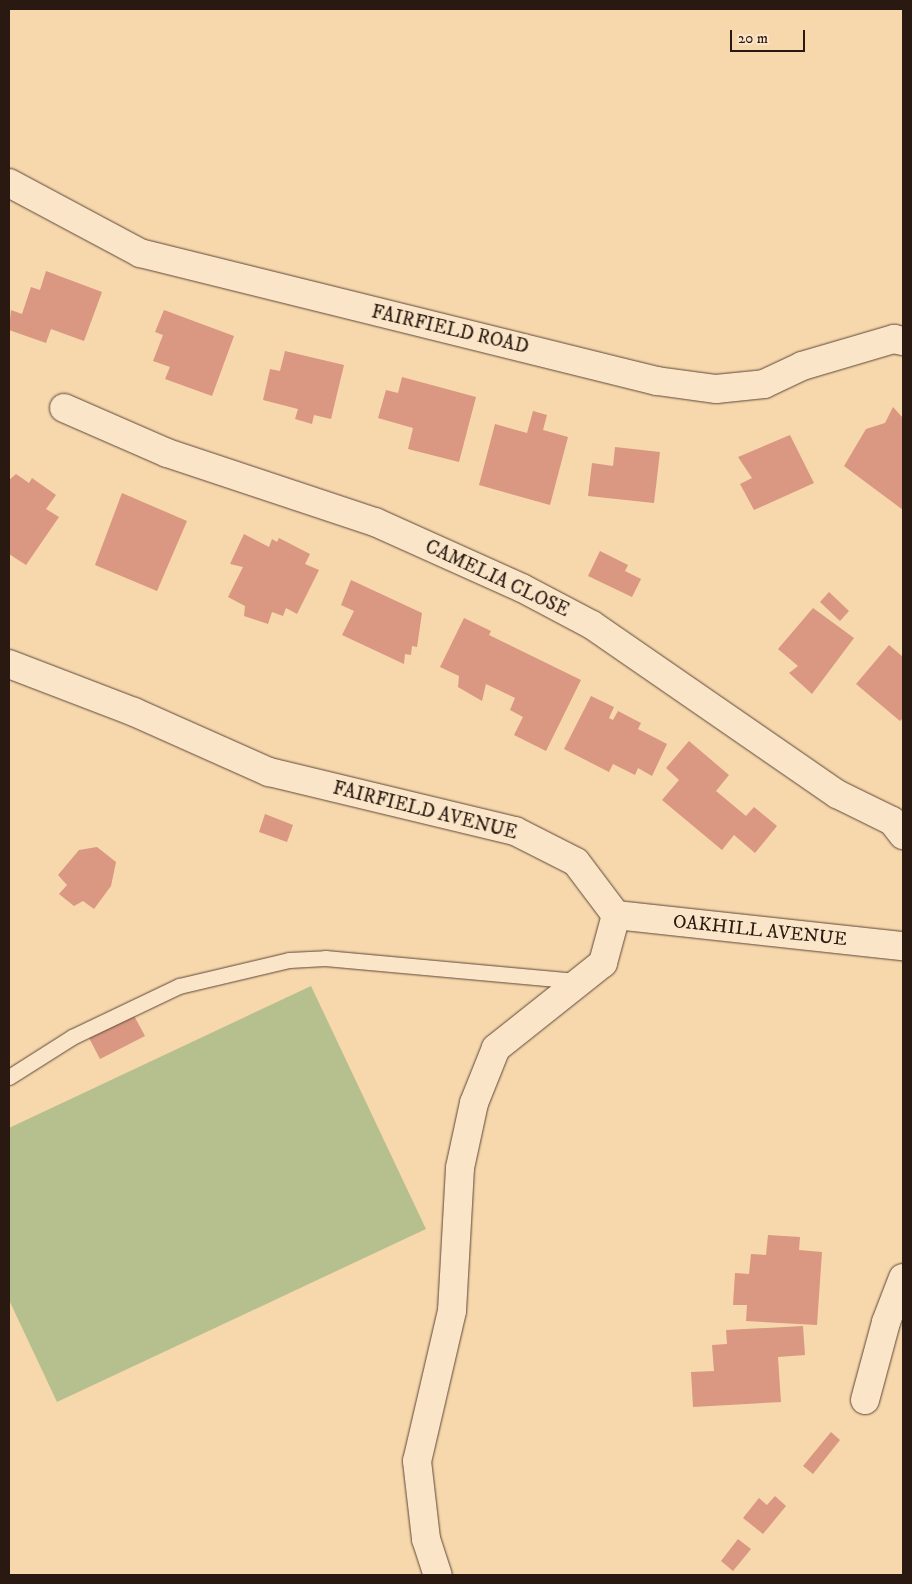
<!DOCTYPE html>
<html>
<head>
<meta charset="utf-8">
<style>
  body { margin:0 }
  #map { position:relative; width:912px; height:1584px; overflow:hidden; background:#f7d7ac; font-family:"IM FELL DW Pica",serif }
  div>[style] { position:absolute }
  .green>* { inset:0; background:#b6bf8e }
  .building>* { inset:0; background:#da9781 }
  .roads { filter:drop-shadow(0 0 1px #5c4837) drop-shadow(0 0 1px #5c4837) }
  .lane>* { height:15px; margin:-7.5px; padding:0 7.5px; transform-origin:7.5px; border-radius:7.5px; background:#fae5c9 }
  .street>* { height:28px; margin:-14px; padding:0 14px; transform-origin:14px; border-radius:14px; background:#fae5c9 }
  .secondary>* { height:28px; margin:-14px; padding:0 14px; transform-origin:14px; border-radius:14px; background:#fae5c9 }
  span { translate:-50% -50%; white-space:nowrap; text-align:center; line-height:1.15; -webkit-text-stroke:5px #fae5c9; paint-order:stroke }
  .street-label { font-size:19px; color:#291910 }
  .frame { position:absolute; inset:0; border:10px solid #291910; pointer-events:none }
  .scale { position:absolute; left:730px; top:30px; width:75px; height:22px; box-sizing:border-box; border:2px solid #291910; border-top:0; padding-left:6px; font-size:15px; line-height:18px; white-space:nowrap; color:#291910; -webkit-text-stroke:4px #fae5c9; paint-order:stroke }
</style>
</head>
<body>
<div id="map">
  <div class="green">
    <div style="clip-path:polygon(311px 986px,426px 1229px,57px 1402px,9px 1300px,9px 1128px)"></div>
  </div>
  <div class="building">
    <div style="clip-path:polygon(46px 271px,102px 292px,84px 341px,51px 329px,46px 343px,9px 330px,11px 310px,22px 314px,31px 287px,40px 290px)"></div>
    <div style="clip-path:polygon(164px 310px,234px 336px,212px 396px,165px 379px,170px 367px,153px 361px,163px 335px,155px 332px)"></div>
    <div style="clip-path:polygon(285px 351px,344px 365px,331px 419px,314px 415px,312px 424px,295px 419px,298px 409px,263px 400px,270px 369px,280px 371px)"></div>
    <div style="clip-path:polygon(402px 377px,476px 397px,459px 462px,408px 449px,413px 428px,378px 418px,386px 390px,398px 393px)"></div>
    <div style="clip-path:polygon(893px 407px,903px 418px,903px 510px,844px 466px,866px 429px,885px 423px)"></div>
    <div style="clip-path:polygon(533px 411px,547px 415px,543px 430px,568px 437px,550px 505px,479px 485px,495px 424px,527px 433px)"></div>
    <div style="clip-path:polygon(790px 435px,814px 483px,754px 510px,740px 484px,752px 478px,738px 457px)"></div>
    <div style="clip-path:polygon(615px 447px,660px 452px,654px 503px,588px 496px,592px 463px,613px 466px)"></div>
    <div style="clip-path:polygon(16px 474px,29px 483px,32px 478px,56px 495px,46px 509px,59px 517px,26px 565px,9px 554px,9px 480px)"></div>
    <div style="clip-path:polygon(122px 493px,187px 521px,157px 591px,95px 565px)"></div>
    <div style="clip-path:polygon(244px 534px,269px 547px,272px 539px,277px 542px,279px 538px,310px 554px,305px 564px,319px 570px,297px 614px,286px 608px,283px 616px,272px 612px,268px 624px,244px 616px,245px 606px,228px 597px,243px 567px,230px 564px)"></div>
    <div style="clip-path:polygon(600px 551px,628px 565px,625px 571px,641px 579px,632px 597px,588px 576px)"></div>
    <div style="clip-path:polygon(351px 580px,422px 613px,417px 647px,412px 646px,411px 655px,405px 654px,404px 664px,342px 635px,354px 611px,341px 605px)"></div>
    <div style="clip-path:polygon(829px 592px,849px 611px,840px 621px,820px 602px)"></div>
    <div style="clip-path:polygon(813px 608px,854px 638px,812px 694px,789px 673px,798px 666px,778px 649px)"></div>
    <div style="clip-path:polygon(464px 618px,491px 631px,489px 635px,581px 680px,546px 751px,514px 735px,523px 717px,510px 710px,515px 698px,486px 684px,482px 701px,458px 687px,459px 676px,440px 667px)"></div>
    <div style="clip-path:polygon(889px 645px,903px 657px,903px 718px,900px 721px,856px 684px)"></div>
    <div style="clip-path:polygon(591px 696px,614px 707px,609px 718px,613px 720px,618px 711px,641px 723px,638px 729px,667px 744px,652px 776px,638px 768px,635px 775px,613px 764px,609px 772px,564px 749px)"></div>
    <div style="clip-path:polygon(689px 741px,729px 775px,716px 791px,746px 816px,754px 807px,777px 826px,755px 853px,734px 835px,722px 850px,662px 800px,679px 780px,666px 768px)"></div>
    <div style="clip-path:polygon(265px 814px,293px 825px,287px 842px,259px 832px)"></div>
    <div style="clip-path:polygon(97px 847px,116px 862px,111px 886px,94px 909px,83px 901px,74px 906px,59px 894px,67px 885px,58px 875px,79px 850px)"></div>
    <div style="clip-path:polygon(132px 1012px,145px 1036px,100px 1059px,87px 1034px)"></div>
    <div style="clip-path:polygon(768px 1235px,800px 1237px,799px 1250px,822px 1252px,817px 1325px,746px 1321px,747px 1305px,733px 1305px,735px 1273px,749px 1274px,751px 1254px,766px 1255px)"></div>
    <div style="clip-path:polygon(803px 1326px,805px 1355px,778px 1357px,781px 1402px,693px 1407px,691px 1372px,714px 1371px,712px 1345px,727px 1344px,726px 1330px)"></div>
    <div style="clip-path:polygon(831px 1432px,840px 1440px,813px 1474px,803px 1466px)"></div>
    <div style="clip-path:polygon(775px 1496px,786px 1506px,763px 1534px,743px 1518px,759px 1498px,767px 1505px)"></div>
    <div style="clip-path:polygon(738px 1539px,751px 1549px,733px 1571px,721px 1561px)"></div>
  </div>
  <div class="roads">
    <div class="lane">
      <div style="left:9px;top:1077px;width:75px;rotate:-32.4deg"></div>
      <div style="left:72px;top:1037px;width:119px;rotate:-25.5deg"></div>
      <div style="left:179px;top:986px;width:113px;rotate:-13.3deg"></div>
      <div style="left:289px;top:960px;width:36px;rotate:-3deg"></div>
      <div style="left:325px;top:958px;width:255px;rotate:5.2deg"></div>
    </div>
    <div class="street">
      <div style="left:9px;top:183px;width:149px;rotate:28.1deg"></div>
      <div style="left:140px;top:253px;width:533px;rotate:13.91deg"></div>
      <div style="left:657px;top:381px;width:60px;rotate:7.7deg"></div>
      <div style="left:716px;top:389px;width:48px;rotate:-5.9deg"></div>
      <div style="left:764px;top:384px;width:42px;rotate:-25.3deg"></div>
      <div style="left:802px;top:366px;width:96px;rotate:-16.4deg"></div>
      <div style="left:894px;top:339px;width:9px;rotate:13deg"></div>
      <div style="left:64px;top:408px;width:112px;rotate:23.6deg"></div>
      <div style="left:167px;top:453px;width:219px;rotate:18.4deg"></div>
      <div style="left:375px;top:522px;width:161px;rotate:24.2deg"></div>
      <div style="left:522px;top:588px;width:79px;rotate:27.9deg"></div>
      <div style="left:592px;top:625px;width:298px;rotate:34.6deg"></div>
      <div style="left:837px;top:794px;width:61px;rotate:26.1deg"></div>
      <div style="left:892px;top:821px;width:18px;rotate:52deg"></div>
      <div style="left:616px;top:915px;width:289px;rotate:6.2deg"></div>
      <div style="left:865px;top:1400px;width:81px;rotate:-74.9deg"></div>
      <div style="left:886px;top:1322px;width:47px;rotate:-68.9deg"></div>
    </div>
    <div class="secondary">
      <div style="left:9px;top:664px;width:134px;rotate:21deg"></div>
      <div style="left:134px;top:712px;width:148px;rotate:24deg"></div>
      <div style="left:269px;top:772px;width:253px;rotate:13.5deg"></div>
      <div style="left:515px;top:831px;width:68px;rotate:26.9deg"></div>
      <div style="left:576px;top:862px;width:66px;rotate:53deg"></div>
      <div style="left:616px;top:915px;width:50px;rotate:105.2deg"></div>
      <div style="left:603px;top:963px;width:137px;rotate:141.5deg"></div>
      <div style="left:496px;top:1048px;width:59px;rotate:111.8deg"></div>
      <div style="left:474px;top:1103px;width:66px;rotate:102.2deg"></div>
      <div style="left:460px;top:1168px;width:143px;rotate:93.2deg"></div>
      <div style="left:452px;top:1311px;width:154px;rotate:103.1deg"></div>
      <div style="left:417px;top:1461px;width:79px;rotate:83.4deg"></div>
      <div style="left:426px;top:1539px;width:38px;rotate:72deg"></div>
    </div>
  </div>
  <div class="street-label">
    <span style="left:450px;top:330px;rotate:13deg">FAIRFIELD ROAD</span>
    <span style="left:497px;top:579px;rotate:25deg">CAMELIA CLOSE</span>
    <span style="left:425px;top:811px;rotate:14deg">FAIRFIELD AVENUE</span>
    <span style="left:760px;top:931px;rotate:6deg">OAKHILL AVENUE</span>
  </div>
  <div class="frame"></div>
  <div class="scale">20 m</div>
</div>
</body>
</html>
